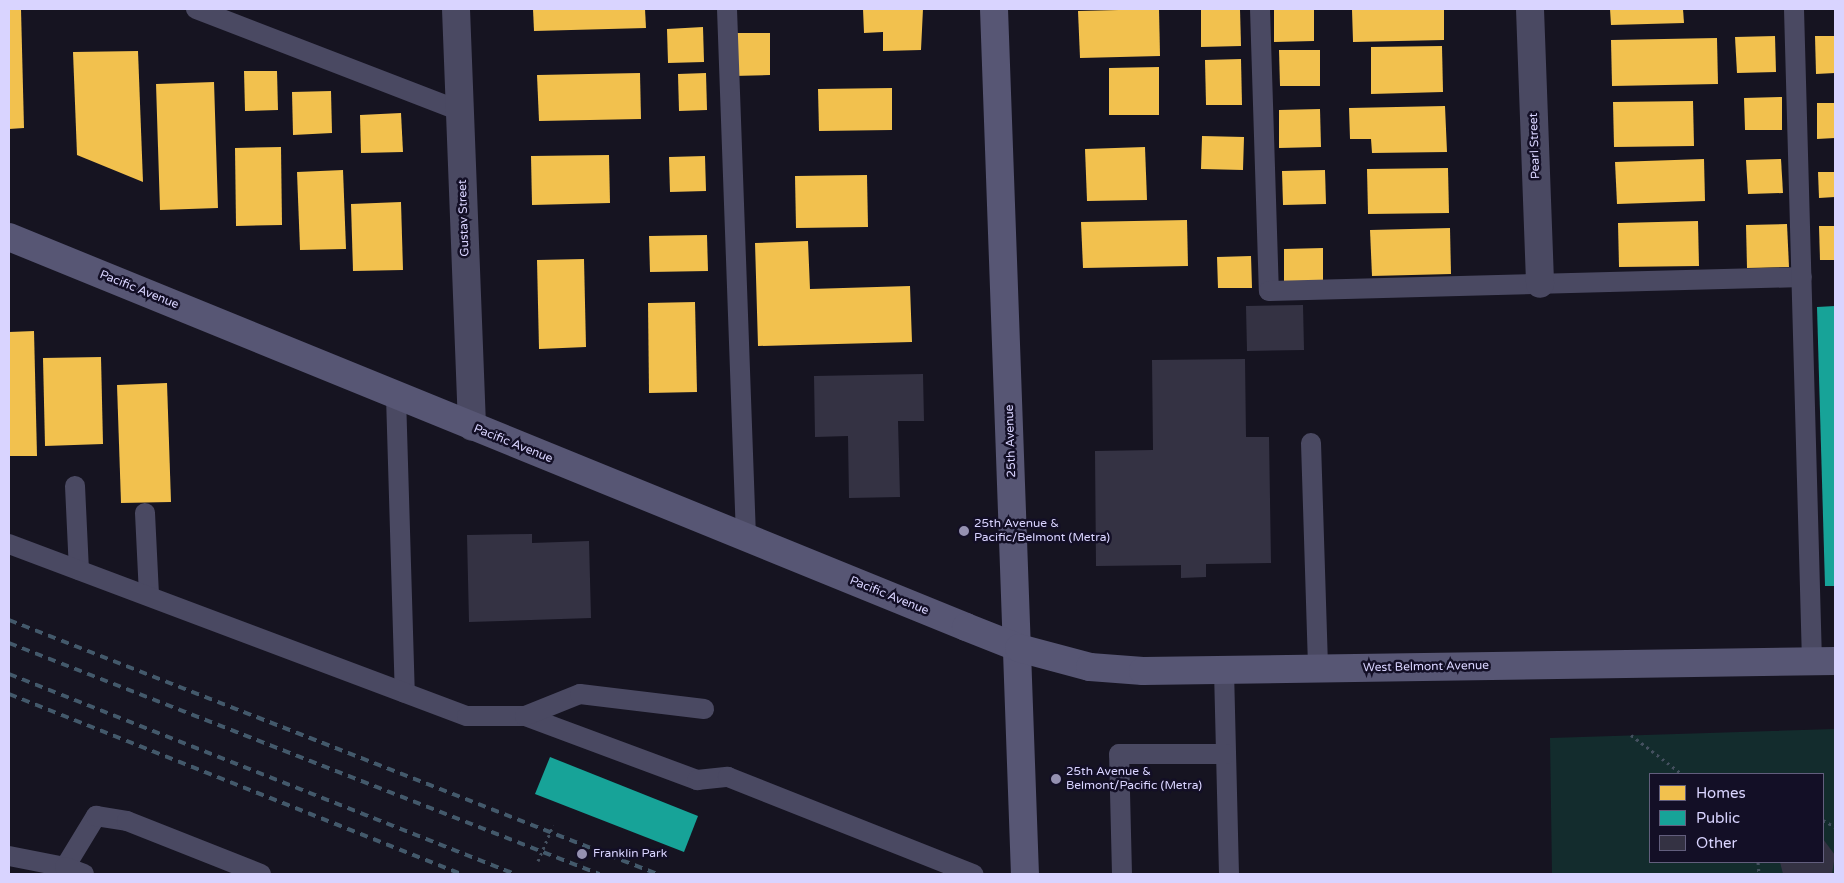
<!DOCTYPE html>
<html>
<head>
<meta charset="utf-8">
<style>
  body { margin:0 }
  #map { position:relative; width:1844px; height:883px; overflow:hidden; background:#161421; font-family:"Varela Round",sans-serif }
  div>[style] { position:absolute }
  .green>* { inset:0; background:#132c2d }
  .homes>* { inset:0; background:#f2c14e }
  .public>* { inset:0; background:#17a398 }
  .building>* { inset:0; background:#343243 }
  .path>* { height:3px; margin-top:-1.5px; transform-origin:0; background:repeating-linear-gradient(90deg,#44505f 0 2.5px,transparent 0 6.5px) }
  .lane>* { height:20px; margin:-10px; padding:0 10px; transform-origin:10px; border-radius:10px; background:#4a4962 }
  .street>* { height:28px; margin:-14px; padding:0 14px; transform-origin:14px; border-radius:14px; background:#4a4962 }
  .secondary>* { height:28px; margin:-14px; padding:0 14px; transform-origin:14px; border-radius:14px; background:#575674 }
  .rail>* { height:4px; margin-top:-2px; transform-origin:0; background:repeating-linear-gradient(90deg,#43596b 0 8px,transparent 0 14px) }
  .dots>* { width:14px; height:14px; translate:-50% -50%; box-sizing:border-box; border:2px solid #130f26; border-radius:50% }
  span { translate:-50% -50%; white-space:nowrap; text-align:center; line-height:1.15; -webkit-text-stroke:5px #130f26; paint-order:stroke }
  .street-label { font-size:12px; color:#d9d4ff }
  .poi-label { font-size:12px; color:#d9d4ff }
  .left { translate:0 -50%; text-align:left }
  .frame { position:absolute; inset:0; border:10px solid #d9d4ff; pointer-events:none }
  .legend { position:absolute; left:1649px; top:773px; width:175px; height:90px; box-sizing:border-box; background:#130f26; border:1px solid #625e7d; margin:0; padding:6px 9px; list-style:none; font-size:15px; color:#d9d4ff }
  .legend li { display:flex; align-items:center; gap:10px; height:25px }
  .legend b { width:25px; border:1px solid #625e7d }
</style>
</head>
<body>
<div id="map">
  <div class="green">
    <div style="clip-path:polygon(evenodd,1835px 729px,1835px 874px,1552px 874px,1550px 738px,1835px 729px,1650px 774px,1823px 774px,1823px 862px,1650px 862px,1650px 774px)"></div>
  </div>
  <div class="homes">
    <div style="clip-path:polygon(9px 9px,21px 9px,24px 128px,9px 129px)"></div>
    <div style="clip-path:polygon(533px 9px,645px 9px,646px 28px,534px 31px)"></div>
    <div style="clip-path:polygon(863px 9px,923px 9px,921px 50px,883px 51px,883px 32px,864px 33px)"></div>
    <div style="clip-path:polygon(1159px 9px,1160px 56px,1080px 58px,1078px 11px)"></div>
    <div style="clip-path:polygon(1240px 9px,1241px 46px,1201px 47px,1201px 10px)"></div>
    <div style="clip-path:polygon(1274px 9px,1314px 9px,1314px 41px,1274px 42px)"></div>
    <div style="clip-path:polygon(1352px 9px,1444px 9px,1444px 40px,1353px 42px)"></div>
    <div style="clip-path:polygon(1610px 9px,1683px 9px,1684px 23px,1611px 25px)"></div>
    <div style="clip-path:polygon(703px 27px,704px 62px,668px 63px,667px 29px)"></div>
    <div style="clip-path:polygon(733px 33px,770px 33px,770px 75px,733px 76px)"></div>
    <div style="clip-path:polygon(1775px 36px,1776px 72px,1737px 73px,1735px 37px)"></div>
    <div style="clip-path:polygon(1815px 36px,1835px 36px,1835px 73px,1816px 74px)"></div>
    <div style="clip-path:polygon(1717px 38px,1718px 84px,1612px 86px,1611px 40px)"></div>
    <div style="clip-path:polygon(1442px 46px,1443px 92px,1371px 94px,1371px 47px)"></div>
    <div style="clip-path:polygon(1279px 50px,1320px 50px,1320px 86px,1280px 86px)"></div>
    <div style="clip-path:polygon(138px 51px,143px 182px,77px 155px,73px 52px)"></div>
    <div style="clip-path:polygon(1241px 59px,1242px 105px,1206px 105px,1205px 60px)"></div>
    <div style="clip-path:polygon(1159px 67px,1159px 115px,1109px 115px,1109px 68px)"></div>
    <div style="clip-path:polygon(244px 71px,277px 71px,278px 110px,245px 111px)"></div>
    <div style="clip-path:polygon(640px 73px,641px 119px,539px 121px,537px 75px)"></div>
    <div style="clip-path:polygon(706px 73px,707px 110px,679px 111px,678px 74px)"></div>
    <div style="clip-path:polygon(214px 82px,218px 208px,160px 210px,156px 84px)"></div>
    <div style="clip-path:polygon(892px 88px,892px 130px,819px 131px,818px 89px)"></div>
    <div style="clip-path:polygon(331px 91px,332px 133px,293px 135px,292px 92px)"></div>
    <div style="clip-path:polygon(1782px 97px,1782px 130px,1745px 130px,1744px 98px)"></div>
    <div style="clip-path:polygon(1693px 101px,1694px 146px,1614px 147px,1613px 102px)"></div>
    <div style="clip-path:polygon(1817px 103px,1835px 103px,1835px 138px,1817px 139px)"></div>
    <div style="clip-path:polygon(1445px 106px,1447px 152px,1372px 153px,1371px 139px,1350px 139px,1349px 108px)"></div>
    <div style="clip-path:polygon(1320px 109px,1321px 147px,1279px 148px,1279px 110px)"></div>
    <div style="clip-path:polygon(401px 113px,403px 152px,361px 153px,360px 115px)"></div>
    <div style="clip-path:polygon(1202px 136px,1244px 137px,1243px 170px,1201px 169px)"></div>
    <div style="clip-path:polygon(281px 147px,282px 225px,236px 226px,235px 148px)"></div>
    <div style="clip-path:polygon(1145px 147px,1147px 200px,1087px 201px,1085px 149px)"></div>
    <div style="clip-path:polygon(609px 155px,610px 203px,532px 205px,531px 156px)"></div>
    <div style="clip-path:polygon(705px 156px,706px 191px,670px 192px,669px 157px)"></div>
    <div style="clip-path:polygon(1704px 159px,1705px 201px,1617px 204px,1615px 162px)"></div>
    <div style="clip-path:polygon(1781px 159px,1783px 193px,1748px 194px,1746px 160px)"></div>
    <div style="clip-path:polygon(1448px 168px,1449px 213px,1368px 214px,1367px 169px)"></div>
    <div style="clip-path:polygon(343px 170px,346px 249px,300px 250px,297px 172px)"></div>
    <div style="clip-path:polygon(1325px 170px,1326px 204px,1283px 205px,1282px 171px)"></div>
    <div style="clip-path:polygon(1818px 172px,1835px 172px,1835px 197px,1819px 198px)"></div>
    <div style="clip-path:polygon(867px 175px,868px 227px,796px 228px,795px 176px)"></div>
    <div style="clip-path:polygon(401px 202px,403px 270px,353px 271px,351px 204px)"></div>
    <div style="clip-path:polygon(1187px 220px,1188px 266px,1083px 268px,1081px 222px)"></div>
    <div style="clip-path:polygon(1698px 221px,1699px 266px,1619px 267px,1618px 223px)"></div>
    <div style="clip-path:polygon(1787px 224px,1789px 267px,1747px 268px,1746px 225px)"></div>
    <div style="clip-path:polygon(1819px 226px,1835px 226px,1835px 260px,1820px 260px)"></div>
    <div style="clip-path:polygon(1450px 228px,1451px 274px,1372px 276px,1370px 230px)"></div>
    <div style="clip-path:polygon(707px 235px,708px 271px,650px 272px,649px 236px)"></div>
    <div style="clip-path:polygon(808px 241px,810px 289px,910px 286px,912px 342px,758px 346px,755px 243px)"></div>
    <div style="clip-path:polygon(1323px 248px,1323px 283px,1284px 283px,1284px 249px)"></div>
    <div style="clip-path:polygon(1251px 256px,1252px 288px,1218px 288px,1217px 257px)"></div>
    <div style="clip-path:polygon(584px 259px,586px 347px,539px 349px,537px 260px)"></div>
    <div style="clip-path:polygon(695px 302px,697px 392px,649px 393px,648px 303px)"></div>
    <div style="clip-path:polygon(34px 331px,37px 456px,9px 456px,9px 332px)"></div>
    <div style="clip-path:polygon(101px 357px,103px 444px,45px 446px,43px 358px)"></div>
    <div style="clip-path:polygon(167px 383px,171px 502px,121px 503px,117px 385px)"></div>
  </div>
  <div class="public">
    <div style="clip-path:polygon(1835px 306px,1835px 586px,1825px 586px,1817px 307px)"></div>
    <div style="clip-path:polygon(550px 757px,698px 816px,684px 852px,535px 794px)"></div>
  </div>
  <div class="building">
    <div style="clip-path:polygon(1303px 305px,1304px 350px,1247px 351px,1246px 306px)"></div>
    <div style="clip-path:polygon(1245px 359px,1246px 437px,1269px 437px,1271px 563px,1206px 564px,1206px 577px,1181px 578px,1181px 565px,1096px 566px,1095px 451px,1153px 450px,1152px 360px)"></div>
    <div style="clip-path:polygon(923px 374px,924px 421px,898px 421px,900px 497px,849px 498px,848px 436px,815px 437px,814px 376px)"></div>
    <div style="clip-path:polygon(532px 534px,532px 543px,589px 541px,591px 618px,469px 622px,467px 535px)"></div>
    <div style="clip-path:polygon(1823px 839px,1835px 855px,1832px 874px,1783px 874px,1780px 862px,1823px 862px)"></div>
  </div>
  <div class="path">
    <div style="left:1631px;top:735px;width:64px;rotate:37.4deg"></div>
    <div style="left:1823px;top:820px;width:14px;rotate:30deg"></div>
    <div style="left:538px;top:861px;width:39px;rotate:-67deg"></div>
    <div style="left:1758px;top:862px;width:12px;rotate:85deg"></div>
  </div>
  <div class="lane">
    <div style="left:196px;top:9px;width:283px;rotate:21.1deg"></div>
    <div style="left:727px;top:9px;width:529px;rotate:87.94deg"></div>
    <div style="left:1260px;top:9px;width:282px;rotate:88.2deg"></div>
    <div style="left:1269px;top:291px;width:533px;rotate:-1.5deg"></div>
    <div style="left:1794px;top:9px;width:652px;rotate:88.42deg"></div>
    <div style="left:396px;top:396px;width:297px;rotate:88.3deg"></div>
    <div style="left:1311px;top:443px;width:225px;rotate:88.2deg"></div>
    <div style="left:75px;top:486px;width:84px;rotate:87.3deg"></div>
    <div style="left:145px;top:513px;width:83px;rotate:87.2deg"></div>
    <div style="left:9px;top:544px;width:489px;rotate:20.6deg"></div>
    <div style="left:467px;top:716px;width:58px"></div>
    <div style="left:525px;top:716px;width:184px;rotate:20.4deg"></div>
    <div style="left:697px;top:780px;width:31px;rotate:-6deg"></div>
    <div style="left:728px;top:777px;width:264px;rotate:21.6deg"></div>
    <div style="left:1224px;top:670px;width:204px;rotate:88.6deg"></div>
    <div style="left:525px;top:716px;width:59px;rotate:-21.8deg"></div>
    <div style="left:580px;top:694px;width:125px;rotate:6.9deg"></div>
    <div style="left:9px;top:856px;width:57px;rotate:11.1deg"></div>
    <div style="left:65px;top:867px;width:60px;rotate:-58.7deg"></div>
    <div style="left:96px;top:816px;width:31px;rotate:9deg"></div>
    <div style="left:127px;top:821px;width:144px;rotate:21.6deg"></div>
    <div style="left:65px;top:867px;width:20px;rotate:20deg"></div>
    <div style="left:1122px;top:874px;width:120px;rotate:-91.4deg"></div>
    <div style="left:1119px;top:754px;width:107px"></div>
  </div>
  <div class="street">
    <div style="left:456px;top:9px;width:418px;rotate:87.8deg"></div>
    <div style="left:1530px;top:9px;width:275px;rotate:87.9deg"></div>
  </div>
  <div class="secondary">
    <div style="left:994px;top:9px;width:866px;rotate:87.95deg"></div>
    <div style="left:9px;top:237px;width:1033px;rotate:22.17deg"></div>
    <div style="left:966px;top:627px;width:57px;rotate:21.6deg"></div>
    <div style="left:1019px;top:648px;width:73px;rotate:15deg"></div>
    <div style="left:1090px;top:667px;width:53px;rotate:4.3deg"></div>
    <div style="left:1143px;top:671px;width:692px;rotate:-0.83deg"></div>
  </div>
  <div class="rail">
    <div style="left:9px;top:620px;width:696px;rotate:21.4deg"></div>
    <div style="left:9px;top:643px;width:634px;rotate:21.38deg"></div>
    <div style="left:9px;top:674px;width:544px;rotate:21.57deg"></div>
    <div style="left:9px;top:694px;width:487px;rotate:21.7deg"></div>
  </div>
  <div class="dots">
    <div style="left:964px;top:531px;background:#9591b1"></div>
    <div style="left:1056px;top:779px;background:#9591b1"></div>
    <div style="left:582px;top:854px;background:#9591b1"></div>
  </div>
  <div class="street-label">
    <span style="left:1535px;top:146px;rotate:-92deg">Pearl Street</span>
    <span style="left:464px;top:218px;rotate:-92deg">Gustav Street</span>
    <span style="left:139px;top:290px;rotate:22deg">Pacific Avenue</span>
    <span style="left:1011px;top:441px;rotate:-92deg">25th Avenue</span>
    <span style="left:513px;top:444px;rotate:22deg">Pacific Avenue</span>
    <span style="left:889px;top:596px;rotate:22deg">Pacific Avenue</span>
    <span style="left:1426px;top:667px;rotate:-1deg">West Belmont Avenue</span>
  </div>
  <div class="poi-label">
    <span class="left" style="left:974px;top:531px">25th Avenue &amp;<br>Pacific/Belmont (Metra)</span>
    <span class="left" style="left:1066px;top:779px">25th Avenue &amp;<br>Belmont/Pacific (Metra)</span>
    <span class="left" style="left:593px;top:854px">Franklin Park</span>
  </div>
  <div class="frame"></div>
  <ul class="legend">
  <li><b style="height:14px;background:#f2c14e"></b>Homes</li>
  <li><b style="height:14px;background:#17a398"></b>Public</li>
  <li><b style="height:14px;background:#343243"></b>Other</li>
  </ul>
</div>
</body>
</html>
